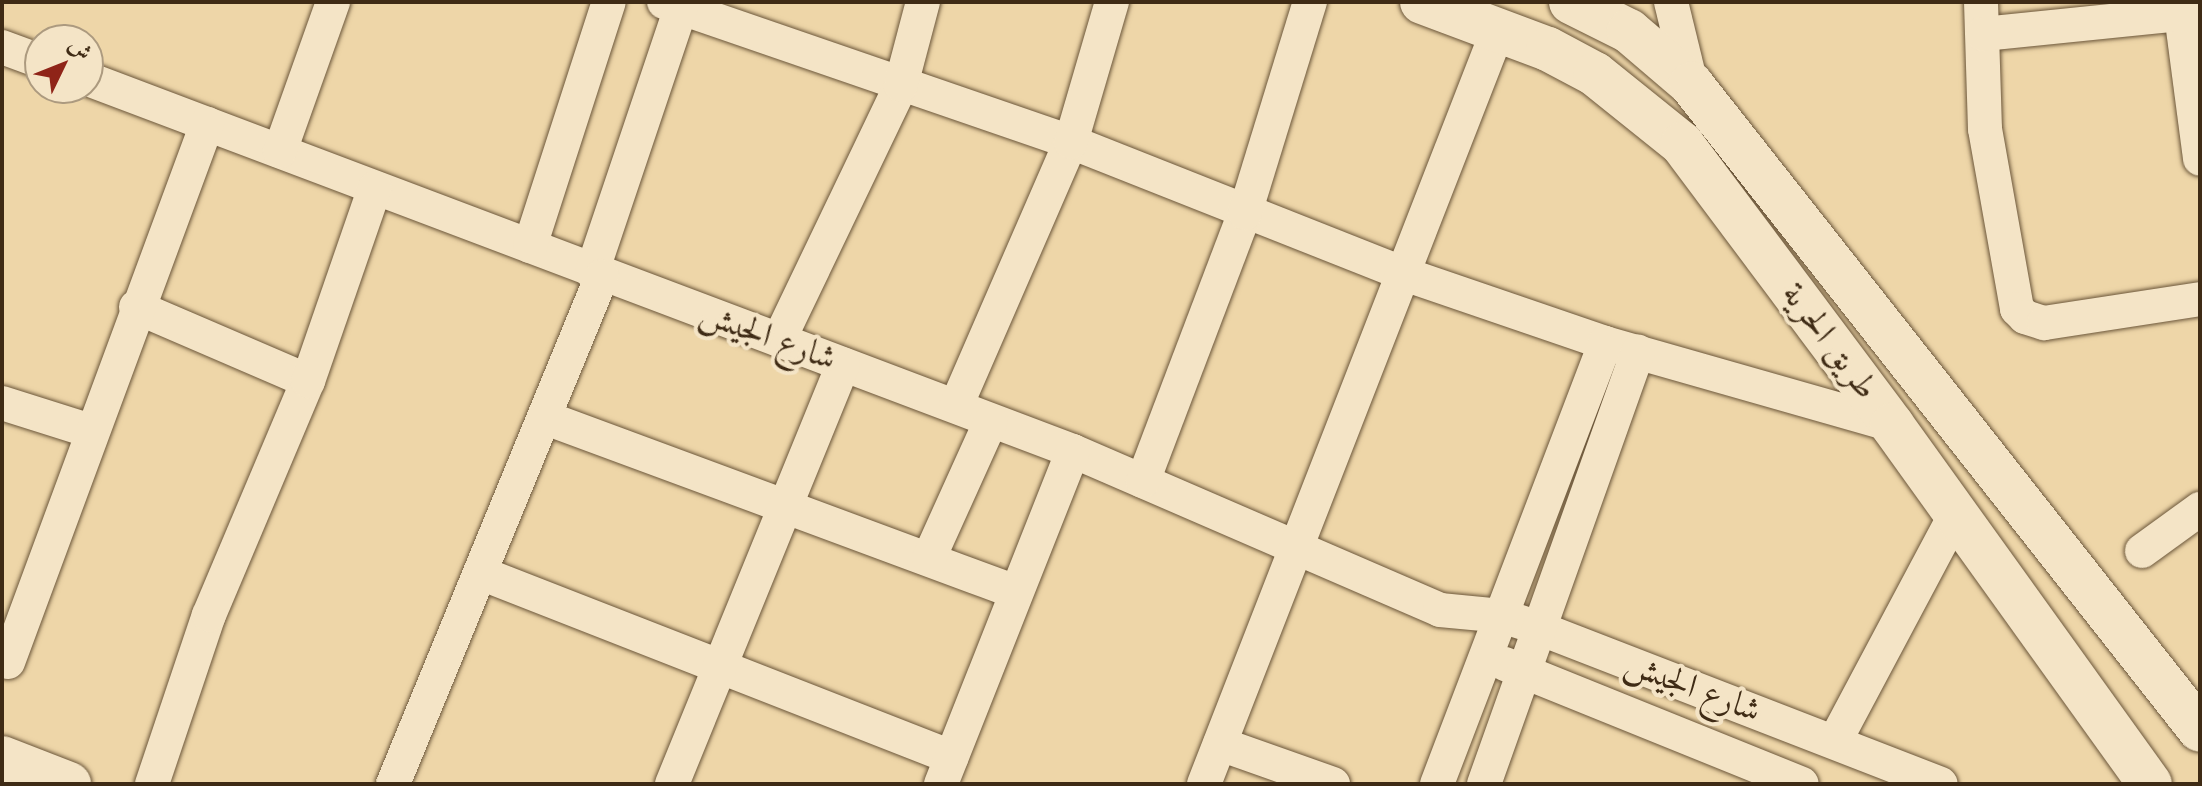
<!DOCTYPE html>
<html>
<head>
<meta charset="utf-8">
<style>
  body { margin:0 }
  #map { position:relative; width:2202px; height:786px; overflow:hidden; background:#eed6a8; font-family:Cardo,Amiri,serif }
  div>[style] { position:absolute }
  .roads { filter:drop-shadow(0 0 2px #6b563a) drop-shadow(0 0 2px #6b563a) }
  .minor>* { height:34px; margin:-17px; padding:0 17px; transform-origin:17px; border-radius:17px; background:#f4e4c6 }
  .secondary>* { height:44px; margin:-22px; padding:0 22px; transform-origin:22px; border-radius:22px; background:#f4e4c6 }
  span { translate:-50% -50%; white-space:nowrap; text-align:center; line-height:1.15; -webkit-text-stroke:8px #f4e4c6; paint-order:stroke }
  .street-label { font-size:34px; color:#3f2b15 }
  .frame { position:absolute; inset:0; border:4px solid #3f2b15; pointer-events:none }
  .north { position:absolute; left:24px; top:24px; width:80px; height:80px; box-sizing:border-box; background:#f4e4c6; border:2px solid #ac9a7f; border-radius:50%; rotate:47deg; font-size:22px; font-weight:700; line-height:32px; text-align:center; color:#3f2b15 }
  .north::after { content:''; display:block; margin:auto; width:28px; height:36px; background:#8f2418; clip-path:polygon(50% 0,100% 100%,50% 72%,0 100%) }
</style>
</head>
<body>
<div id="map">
  <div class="roads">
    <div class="minor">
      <div style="left:664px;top:2px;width:430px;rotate:19deg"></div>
      <div style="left:1071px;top:142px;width:358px;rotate:21.6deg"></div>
      <div style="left:1404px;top:274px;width:213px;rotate:18.9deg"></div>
      <div style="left:1605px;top:343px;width:298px;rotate:15.9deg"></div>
      <div style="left:1671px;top:2px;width:84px;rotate:76.3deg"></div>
      <div style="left:1981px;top:2px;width:127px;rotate:88.2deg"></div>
      <div style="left:1985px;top:129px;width:183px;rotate:79.9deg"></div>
      <div style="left:2017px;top:309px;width:11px;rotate:45deg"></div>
      <div style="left:2025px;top:317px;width:20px;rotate:18deg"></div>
      <div style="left:2044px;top:323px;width:158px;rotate:-8.7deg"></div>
      <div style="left:2181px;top:14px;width:146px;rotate:82.5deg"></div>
      <div style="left:1983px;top:34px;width:218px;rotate:-5.8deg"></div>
      <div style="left:2px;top:47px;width:40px;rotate:20.2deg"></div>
      <div style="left:88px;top:79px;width:1053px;rotate:20.69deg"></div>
      <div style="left:1073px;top:451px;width:400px;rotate:23.4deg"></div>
      <div style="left:1440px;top:610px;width:62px;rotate:5.5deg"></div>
      <div style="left:1502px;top:616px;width:36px;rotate:18deg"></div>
      <div style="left:1536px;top:627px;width:434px;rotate:21.2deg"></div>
      <div style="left:280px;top:151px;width:158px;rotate:-70.4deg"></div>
      <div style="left:530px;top:246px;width:256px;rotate:-72.1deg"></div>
      <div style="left:592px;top:272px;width:285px;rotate:-71.4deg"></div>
      <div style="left:136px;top:307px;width:187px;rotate:23.3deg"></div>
      <div style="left:779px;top:340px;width:283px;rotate:-64.4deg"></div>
      <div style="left:901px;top:85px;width:86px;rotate:-75.2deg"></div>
      <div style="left:2px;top:403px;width:93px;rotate:17.5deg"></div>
      <div style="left:956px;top:406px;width:288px;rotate:-66.5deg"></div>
      <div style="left:1071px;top:142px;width:146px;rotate:-73.7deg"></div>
      <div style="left:546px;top:418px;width:501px;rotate:20.32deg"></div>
      <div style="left:1143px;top:481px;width:287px;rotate:-69.2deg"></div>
      <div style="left:1245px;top:213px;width:221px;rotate:-72.9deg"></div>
      <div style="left:2142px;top:551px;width:72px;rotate:-35.9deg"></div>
      <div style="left:929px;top:558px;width:150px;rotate:-65.7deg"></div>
      <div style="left:483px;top:574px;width:503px;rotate:21.36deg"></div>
      <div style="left:8px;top:662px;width:574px;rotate:-69.7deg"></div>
      <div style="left:1505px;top:664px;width:320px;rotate:22deg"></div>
      <div style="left:1835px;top:741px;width:258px;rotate:-62deg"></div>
      <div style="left:1220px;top:744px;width:120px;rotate:19.5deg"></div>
      <div style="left:152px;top:784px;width:178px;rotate:-71.4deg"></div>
      <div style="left:209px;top:615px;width:254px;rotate:-67.1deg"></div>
      <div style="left:308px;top:381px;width:204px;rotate:-70.9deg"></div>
      <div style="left:393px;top:784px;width:549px;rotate:-67.64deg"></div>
      <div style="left:672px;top:784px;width:453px;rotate:-67.8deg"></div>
      <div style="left:941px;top:784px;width:358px;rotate:-68.4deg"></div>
      <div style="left:1204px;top:784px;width:809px;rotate:-68.7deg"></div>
      <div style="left:1437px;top:784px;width:472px;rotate:-69.1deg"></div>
      <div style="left:1484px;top:784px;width:459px;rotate:-70.4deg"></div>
    </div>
    <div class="secondary">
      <div style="left:1422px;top:2px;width:134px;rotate:20.5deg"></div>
      <div style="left:1548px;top:49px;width:53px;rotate:28deg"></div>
      <div style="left:1595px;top:74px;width:112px;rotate:38.8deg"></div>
      <div style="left:1682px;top:144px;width:351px;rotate:53.2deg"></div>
      <div style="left:1892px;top:425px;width:442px;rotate:54.3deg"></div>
      <div style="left:1571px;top:2px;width:65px;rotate:26.6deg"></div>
      <div style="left:1629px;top:31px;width:82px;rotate:40.5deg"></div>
      <div style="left:1691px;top:84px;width:822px;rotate:51.76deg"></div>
      <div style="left:2px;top:758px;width:72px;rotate:21.2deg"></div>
    </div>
  </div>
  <div class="street-label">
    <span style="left:768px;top:336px;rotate:20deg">شارع الجيش</span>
    <span style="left:1830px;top:341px;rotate:53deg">طريق الحرية</span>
    <span style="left:1693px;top:687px;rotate:21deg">شارع الجيش</span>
  </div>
  <div class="frame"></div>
  <div class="north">ش</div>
</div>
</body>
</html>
